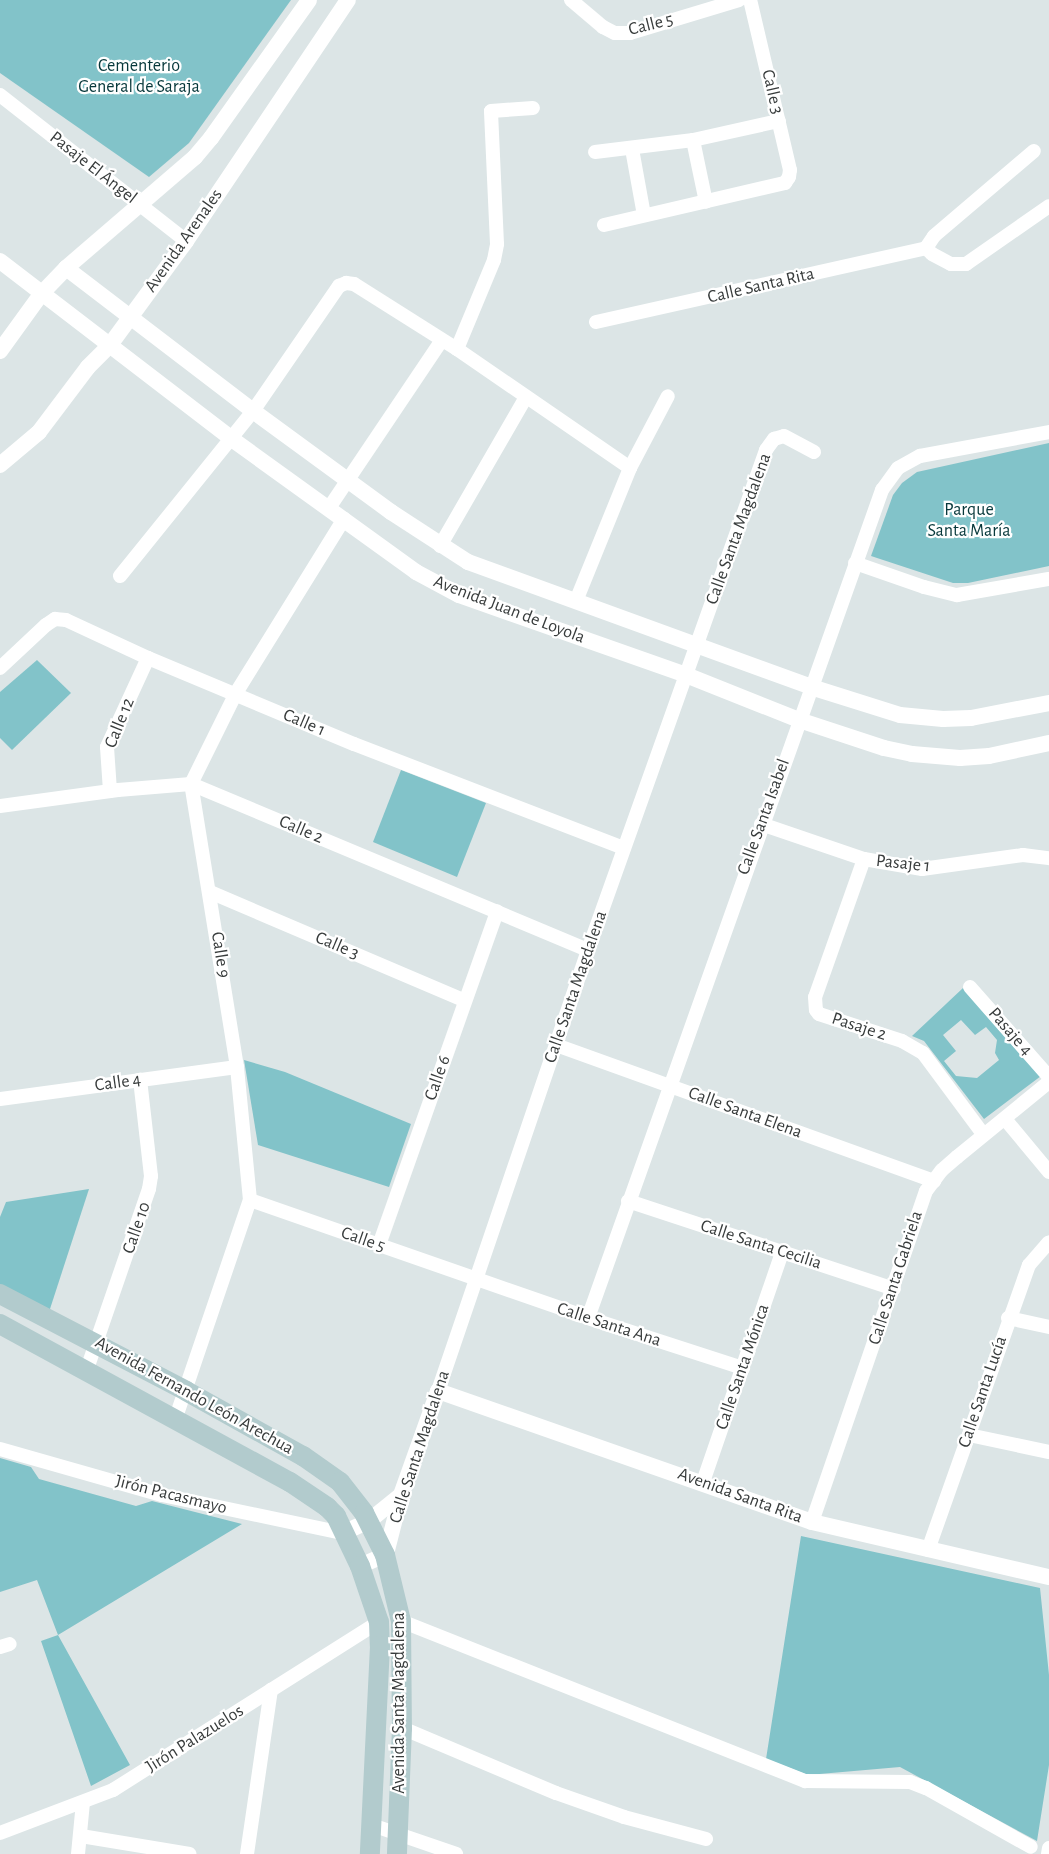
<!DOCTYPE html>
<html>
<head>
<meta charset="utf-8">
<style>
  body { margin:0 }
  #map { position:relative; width:1049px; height:1854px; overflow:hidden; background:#dce5e6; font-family:"Alegreya Sans",sans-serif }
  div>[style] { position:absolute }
  .green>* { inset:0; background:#82c3c9 }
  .minor>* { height:14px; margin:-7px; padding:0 7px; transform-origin:7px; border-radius:7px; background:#fff }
  .tertiary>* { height:16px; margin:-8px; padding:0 8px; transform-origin:8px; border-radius:8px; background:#fff }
  .secondary>* { height:20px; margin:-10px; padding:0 10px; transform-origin:10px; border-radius:10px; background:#b2cbcd }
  span { translate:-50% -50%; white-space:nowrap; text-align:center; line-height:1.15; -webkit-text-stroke:4.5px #fff; paint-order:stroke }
  .street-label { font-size:18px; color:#383c3c }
  .park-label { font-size:18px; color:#07383b }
</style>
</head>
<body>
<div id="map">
  <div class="green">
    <div style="clip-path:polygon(0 0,291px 0,189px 143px,149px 177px,0 73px)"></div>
    <div style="clip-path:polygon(1049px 443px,1049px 566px,968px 583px,953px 583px,871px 556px,893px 495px,902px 483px,917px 472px)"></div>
    <div style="clip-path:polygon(37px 660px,71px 693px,12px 750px,0 738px,0 692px)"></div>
    <div style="clip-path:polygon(401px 770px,486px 803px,457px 877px,373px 842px)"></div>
    <div style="clip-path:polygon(evenodd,963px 988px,1041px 1076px,984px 1119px,924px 1041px,912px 1036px,963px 988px,961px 1020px,975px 1035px,986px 1027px,997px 1040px,995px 1053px,999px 1060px,977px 1078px,956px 1076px,944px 1061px,956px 1051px,943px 1035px,961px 1020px)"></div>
    <div style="clip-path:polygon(244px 1060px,285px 1072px,411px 1124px,389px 1187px,258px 1145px)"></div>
    <div style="clip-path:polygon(89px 1189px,49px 1312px,0 1286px,0 1217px,6px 1202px)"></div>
    <div style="clip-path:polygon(0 1458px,31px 1467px,39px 1479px,136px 1506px,152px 1501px,242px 1524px,58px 1635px,130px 1765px,91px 1786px,41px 1641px,58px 1635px,37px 1580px,0 1592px)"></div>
    <div style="clip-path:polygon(801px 1536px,1040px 1588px,1049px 1675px,1049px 1765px,1037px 1841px,900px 1767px,808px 1775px,766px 1759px)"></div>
  </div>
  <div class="minor">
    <div style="left:571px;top:0;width:42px;rotate:40.2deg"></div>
    <div style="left:603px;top:27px;width:13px;rotate:27deg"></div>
    <div style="left:615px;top:33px;width:15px"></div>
    <div style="left:630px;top:33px;width:114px;rotate:-16.8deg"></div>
    <div style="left:0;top:95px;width:236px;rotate:38.1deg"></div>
    <div style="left:693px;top:140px;width:63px;rotate:78.2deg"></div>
    <div style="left:632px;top:149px;width:67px;rotate:79.7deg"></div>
    <div style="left:595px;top:152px;width:99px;rotate:-7deg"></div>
    <div style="left:693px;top:140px;width:88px;rotate:-12.5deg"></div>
    <div style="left:604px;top:225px;width:186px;rotate:-13.1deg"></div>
    <div style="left:785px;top:183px;width:7px;rotate:-56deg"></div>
    <div style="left:789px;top:177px;width:7px;rotate:-82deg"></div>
    <div style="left:790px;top:170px;width:175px;rotate:-103.2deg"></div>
    <div style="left:926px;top:248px;width:8px;rotate:45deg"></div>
    <div style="left:932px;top:254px;width:21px;rotate:28deg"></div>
    <div style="left:951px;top:264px;width:15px"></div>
    <div style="left:966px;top:264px;width:101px;rotate:-34.9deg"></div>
    <div style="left:596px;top:322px;width:338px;rotate:-12.6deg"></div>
    <div style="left:926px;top:248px;width:14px;rotate:-56deg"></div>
    <div style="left:934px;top:236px;width:131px;rotate:-40.4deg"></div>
    <div style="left:457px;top:349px;width:96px;rotate:-67.4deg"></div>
    <div style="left:494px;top:260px;width:16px;rotate:-79deg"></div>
    <div style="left:497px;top:244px;width:133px;rotate:-92.6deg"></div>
    <div style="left:491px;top:111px;width:42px;rotate:-4.1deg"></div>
    <div style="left:329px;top:508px;width:202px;rotate:-56.1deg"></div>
    <div style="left:440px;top:546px;width:172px;rotate:-60deg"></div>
    <div style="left:855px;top:563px;width:73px;rotate:19.2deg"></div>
    <div style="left:924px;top:587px;width:34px;rotate:14deg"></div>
    <div style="left:957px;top:595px;width:93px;rotate:-9.9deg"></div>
    <div style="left:120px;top:576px;width:212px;rotate:-51.1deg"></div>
    <div style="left:253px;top:411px;width:152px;rotate:-55.5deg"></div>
    <div style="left:339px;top:286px;width:8px;rotate:-23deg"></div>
    <div style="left:346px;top:283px;width:8px;rotate:7deg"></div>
    <div style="left:354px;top:284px;width:122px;rotate:32.3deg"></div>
    <div style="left:457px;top:349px;width:210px;rotate:34.5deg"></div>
    <div style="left:576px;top:601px;width:144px;rotate:-67.9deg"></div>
    <div style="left:630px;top:468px;width:81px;rotate:-62.2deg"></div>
    <div style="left:0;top:668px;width:63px;rotate:-43.1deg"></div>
    <div style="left:46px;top:625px;width:11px;rotate:-34deg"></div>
    <div style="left:55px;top:619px;width:11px;rotate:5deg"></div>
    <div style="left:66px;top:620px;width:90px;rotate:24.9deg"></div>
    <div style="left:148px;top:658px;width:223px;rotate:22.7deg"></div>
    <div style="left:354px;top:744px;width:289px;rotate:21.1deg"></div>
    <div style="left:110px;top:791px;width:44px;rotate:-93.9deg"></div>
    <div style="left:107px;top:747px;width:98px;rotate:-65.3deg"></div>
    <div style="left:0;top:806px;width:119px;rotate:-7.7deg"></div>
    <div style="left:118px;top:790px;width:73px;rotate:-4.7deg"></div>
    <div style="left:191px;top:784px;width:430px;rotate:22.7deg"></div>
    <div style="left:761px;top:824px;width:109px;rotate:18.8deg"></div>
    <div style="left:864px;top:859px;width:59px;rotate:9.8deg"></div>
    <div style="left:922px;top:869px;width:102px;rotate:-7.9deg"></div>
    <div style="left:1023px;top:855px;width:26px;rotate:7deg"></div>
    <div style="left:864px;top:859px;width:146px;rotate:109.5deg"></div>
    <div style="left:815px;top:997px;width:13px;rotate:86deg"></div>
    <div style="left:816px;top:1010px;width:5px;rotate:53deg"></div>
    <div style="left:819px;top:1014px;width:87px;rotate:18deg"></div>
    <div style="left:902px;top:1041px;width:24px;rotate:30deg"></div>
    <div style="left:923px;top:1053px;width:101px;rotate:53.5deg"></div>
    <div style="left:210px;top:892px;width:277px;rotate:23.1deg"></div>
    <div style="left:970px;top:987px;width:120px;rotate:48.7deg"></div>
    <div style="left:556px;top:1045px;width:402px;rotate:19.8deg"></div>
    <div style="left:0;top:1099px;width:239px;rotate:-7.7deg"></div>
    <div style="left:1005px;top:1119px;width:69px;rotate:50.3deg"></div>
    <div style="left:250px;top:1200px;width:358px;rotate:19.2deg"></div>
    <div style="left:588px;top:1318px;width:163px;rotate:17.9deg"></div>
    <div style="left:628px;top:1201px;width:280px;rotate:18.3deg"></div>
    <div style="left:379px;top:1245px;width:354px;rotate:-70.5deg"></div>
    <div style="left:588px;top:1318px;width:879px;rotate:-70.45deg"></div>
    <div style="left:882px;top:490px;width:27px;rotate:-54deg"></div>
    <div style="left:898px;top:468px;width:25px;rotate:-29deg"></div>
    <div style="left:920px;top:456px;width:131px;rotate:-10.5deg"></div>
    <div style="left:1008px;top:1318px;width:42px;rotate:12.4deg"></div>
    <div style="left:87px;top:1369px;width:190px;rotate:-71deg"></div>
    <div style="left:149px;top:1189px;width:13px;rotate:-81deg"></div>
    <div style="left:151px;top:1176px;width:97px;rotate:-96.5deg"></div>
    <div style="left:438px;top:1391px;width:466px;rotate:-71.2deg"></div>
    <div style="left:588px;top:950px;width:531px;rotate:-70.4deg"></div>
    <div style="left:766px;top:450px;width:14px;rotate:-54deg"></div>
    <div style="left:774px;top:439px;width:10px;rotate:-17deg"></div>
    <div style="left:784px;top:436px;width:34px;rotate:28deg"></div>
    <div style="left:175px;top:1420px;width:232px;rotate:-71.2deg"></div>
    <div style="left:250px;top:1200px;width:134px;rotate:-95.6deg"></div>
    <div style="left:237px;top:1067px;width:287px;rotate:-99.2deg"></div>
    <div style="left:191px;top:784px;width:102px;rotate:-63.7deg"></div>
    <div style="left:236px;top:693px;width:205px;rotate:-58.2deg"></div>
    <div style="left:969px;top:1435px;width:82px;rotate:12deg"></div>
    <div style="left:0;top:1449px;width:168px;rotate:15.9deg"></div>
    <div style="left:162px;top:1495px;width:185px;rotate:11.9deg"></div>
    <div style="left:703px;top:1482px;width:243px;rotate:-71deg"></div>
    <div style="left:812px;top:1522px;width:350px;rotate:-71deg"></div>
    <div style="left:926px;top:1191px;width:26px;rotate:-53deg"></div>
    <div style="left:942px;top:1170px;width:20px;rotate:-41deg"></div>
    <div style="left:957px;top:1157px;width:119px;rotate:-39.2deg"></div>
    <div style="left:928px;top:1550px;width:302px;rotate:-70.5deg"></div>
    <div style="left:1029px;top:1265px;width:30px;rotate:-49deg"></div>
    <div style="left:401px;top:1621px;width:435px;rotate:21.6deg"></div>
    <div style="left:805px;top:1781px;width:105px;rotate:0.5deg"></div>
    <div style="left:910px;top:1782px;width:17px;rotate:21deg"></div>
    <div style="left:926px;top:1788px;width:120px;rotate:29.3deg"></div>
    <div style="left:0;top:1647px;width:10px;rotate:-17deg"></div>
    <div style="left:402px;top:1728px;width:167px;rotate:22.9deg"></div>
    <div style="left:556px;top:1793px;width:72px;rotate:19.4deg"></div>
    <div style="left:624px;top:1817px;width:85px;rotate:15deg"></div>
    <div style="left:372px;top:1825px;width:89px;rotate:19deg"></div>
    <div style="left:0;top:1833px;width:121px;rotate:-20.8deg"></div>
    <div style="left:113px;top:1790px;width:315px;rotate:-32.3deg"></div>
    <div style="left:81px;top:1836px;width:110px;rotate:9.4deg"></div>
    <div style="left:78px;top:1854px;width:52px;rotate:-84.5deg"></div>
    <div style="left:247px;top:1854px;width:166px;rotate:-81.7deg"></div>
    <div style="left:1048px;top:1854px;width:6px;rotate:-81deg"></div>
  </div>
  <div class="tertiary">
    <div style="left:0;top:261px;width:289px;rotate:37.5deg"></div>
    <div style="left:229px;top:437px;width:231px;rotate:35.8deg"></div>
    <div style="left:416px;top:572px;width:49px;rotate:28.1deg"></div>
    <div style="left:459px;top:595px;width:241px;rotate:19.4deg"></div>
    <div style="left:686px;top:675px;width:122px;rotate:21.7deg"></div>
    <div style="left:799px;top:720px;width:89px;rotate:18.2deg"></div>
    <div style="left:884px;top:748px;width:29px;rotate:12deg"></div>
    <div style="left:912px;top:754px;width:48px;rotate:4.8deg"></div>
    <div style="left:960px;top:758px;width:29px;rotate:-4deg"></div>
    <div style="left:989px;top:756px;width:61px;rotate:-12.2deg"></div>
    <div style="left:66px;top:268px;width:235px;rotate:37.4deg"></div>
    <div style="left:253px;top:411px;width:171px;rotate:36.2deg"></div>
    <div style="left:391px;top:512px;width:92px;rotate:33deg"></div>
    <div style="left:468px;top:562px;width:365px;rotate:20deg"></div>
    <div style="left:811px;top:687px;width:93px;rotate:17.5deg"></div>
    <div style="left:900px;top:715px;width:43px;rotate:5.3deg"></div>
    <div style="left:943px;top:719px;width:28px;rotate:-2deg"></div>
    <div style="left:971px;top:718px;width:79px;rotate:-10.9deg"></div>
    <div style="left:0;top:351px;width:72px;rotate:-54.1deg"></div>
    <div style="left:42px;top:293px;width:35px;rotate:-46deg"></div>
    <div style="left:66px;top:268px;width:170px;rotate:-40.7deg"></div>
    <div style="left:195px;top:157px;width:25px;rotate:-50deg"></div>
    <div style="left:211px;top:138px;width:169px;rotate:-54.6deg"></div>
    <div style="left:0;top:465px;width:51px;rotate:-40.2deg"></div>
    <div style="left:39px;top:432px;width:81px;rotate:-53deg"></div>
    <div style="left:88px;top:367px;width:31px;rotate:-45deg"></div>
    <div style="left:110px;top:345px;width:129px;rotate:-53.8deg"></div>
    <div style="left:186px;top:241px;width:290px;rotate:-56.1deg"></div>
    <div style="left:343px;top:1533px;width:29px;rotate:-25deg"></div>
    <div style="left:369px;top:1521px;width:41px;rotate:-39.1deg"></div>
    <div style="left:360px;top:1566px;width:27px;rotate:-24deg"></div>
    <div style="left:385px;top:1555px;width:5px;rotate:-68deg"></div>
    <div style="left:387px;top:1550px;width:57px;rotate:-75.7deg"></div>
    <div style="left:401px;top:1495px;width:110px;rotate:-70.4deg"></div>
    <div style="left:438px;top:1391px;width:396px;rotate:19.3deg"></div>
    <div style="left:812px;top:1522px;width:243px;rotate:13.1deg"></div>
  </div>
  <div class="secondary">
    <div style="left:0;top:1294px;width:210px;rotate:27.5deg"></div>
    <div style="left:186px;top:1391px;width:134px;rotate:29.1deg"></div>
    <div style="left:303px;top:1456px;width:45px;rotate:35.1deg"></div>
    <div style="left:340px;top:1482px;width:39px;rotate:52deg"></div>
    <div style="left:364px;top:1513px;width:47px;rotate:63.4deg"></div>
    <div style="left:385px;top:1555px;width:68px;rotate:76.4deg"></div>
    <div style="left:401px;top:1621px;width:107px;rotate:89.5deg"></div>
    <div style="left:402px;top:1728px;width:126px;rotate:92.3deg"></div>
    <div style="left:0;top:1324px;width:330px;rotate:28.6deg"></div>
    <div style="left:290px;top:1482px;width:45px;rotate:34deg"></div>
    <div style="left:327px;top:1507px;width:13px;rotate:45deg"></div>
    <div style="left:336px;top:1516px;width:55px;rotate:64.4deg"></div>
    <div style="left:360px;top:1566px;width:59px;rotate:71.3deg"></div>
    <div style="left:379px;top:1622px;width:24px;rotate:88deg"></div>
    <div style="left:380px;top:1646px;width:208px;rotate:92.8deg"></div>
  </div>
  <div class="street-label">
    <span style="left:651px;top:25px;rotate:-14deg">Calle 5</span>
    <span style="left:772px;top:92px;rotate:77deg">Calle 3</span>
    <span style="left:93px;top:168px;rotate:38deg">Pasaje El Ángel</span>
    <span style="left:184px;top:241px;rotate:-55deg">Avenida Arenales</span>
    <span style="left:761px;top:286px;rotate:-13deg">Calle Santa Rita</span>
    <span style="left:739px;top:529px;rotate:-70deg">Calle Santa Magdalena</span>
    <span style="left:509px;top:610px;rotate:21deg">Avenida Juan de Loyola</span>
    <span style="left:120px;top:723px;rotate:-68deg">Calle 12</span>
    <span style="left:304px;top:723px;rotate:23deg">Calle 1</span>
    <span style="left:764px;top:817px;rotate:-70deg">Calle Santa Isabel</span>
    <span style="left:301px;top:830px;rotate:23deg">Calle 2</span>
    <span style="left:903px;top:864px;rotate:6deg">Pasaje 1</span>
    <span style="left:337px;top:946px;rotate:23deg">Calle 3</span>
    <span style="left:220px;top:955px;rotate:81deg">Calle 9</span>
    <span style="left:576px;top:987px;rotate:-71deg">Calle Santa Magdalena</span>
    <span style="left:859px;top:1027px;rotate:18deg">Pasaje 2</span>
    <span style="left:1010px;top:1032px;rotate:49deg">Pasaje 4</span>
    <span style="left:438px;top:1078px;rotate:-71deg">Calle 6</span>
    <span style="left:118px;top:1083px;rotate:-8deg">Calle 4</span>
    <span style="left:745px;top:1113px;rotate:20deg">Calle Santa Elena</span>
    <span style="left:137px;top:1228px;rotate:-71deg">Calle 10</span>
    <span style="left:363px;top:1240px;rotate:19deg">Calle 5</span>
    <span style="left:761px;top:1245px;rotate:18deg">Calle Santa Cecilia</span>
    <span style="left:896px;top:1278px;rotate:-72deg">Calle Santa Gabriela</span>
    <span style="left:609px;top:1325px;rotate:18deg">Calle Santa Ana</span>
    <span style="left:743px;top:1367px;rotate:-71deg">Calle Santa Mónica</span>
    <span style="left:983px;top:1392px;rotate:-71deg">Calle Santa Lucía</span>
    <span style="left:194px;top:1396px;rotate:29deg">Avenida Fernando León Arechua</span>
    <span style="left:420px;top:1447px;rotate:-72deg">Calle Santa Magdalena</span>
    <span style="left:171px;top:1495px;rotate:14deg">Jirón Pacasmayo</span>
    <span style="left:740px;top:1496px;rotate:20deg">Avenida Santa Rita</span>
    <span style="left:399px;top:1703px;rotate:-90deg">Avenida Santa Magdalena</span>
    <span style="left:195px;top:1739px;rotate:-32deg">Jirón Palazuelos</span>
  </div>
  <div class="park-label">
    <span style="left:139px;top:77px">Cementerio<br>General de Saraja</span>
    <span style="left:969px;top:521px">Parque<br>Santa María</span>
  </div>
</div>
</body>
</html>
